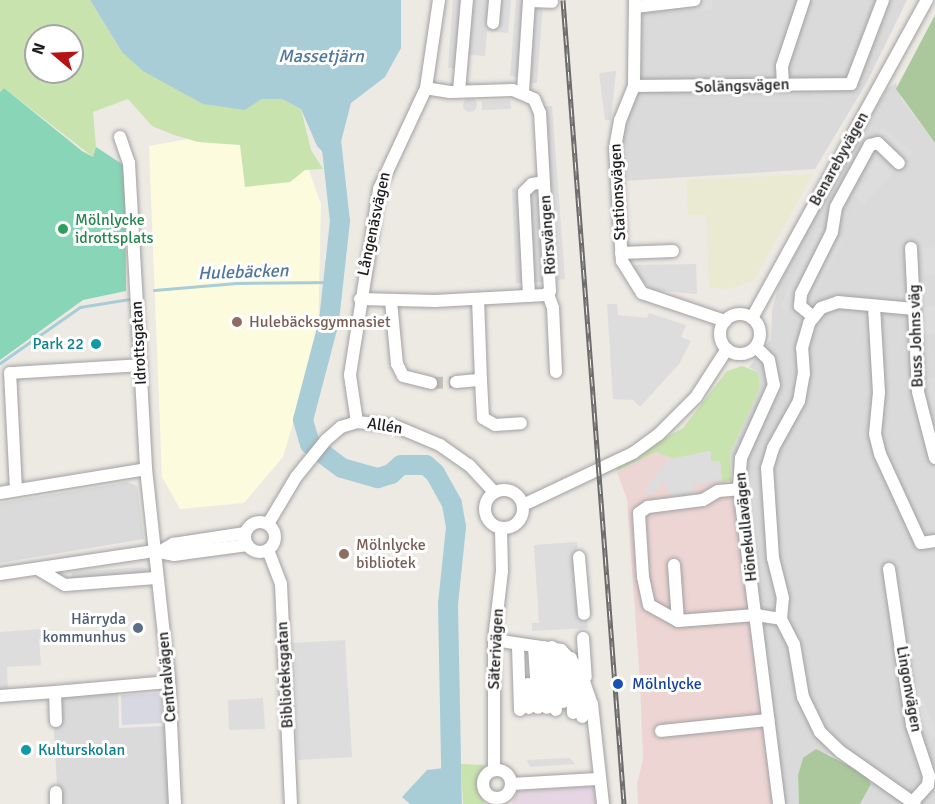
<!DOCTYPE html>
<html>
<head>
<meta charset="utf-8">
<style>
  body { margin:0 }
  #map { position:relative; width:935px; height:804px; overflow:hidden; background:#edeae4; font-family:Signika,sans-serif }
  div>[style] { position:absolute }
  .residential>* { inset:0; background:#dbdada }
  .commercial>* { inset:0; background:#edd5d4 }
  .industrial>* { inset:0; background:#e6d6e3 }
  .education>* { inset:0; background:#fcfbde }
  .farmland>* { inset:0; background:#e9ead1 }
  .grass>* { inset:0; background:#c9e3ae }
  .forest>* { inset:0; background:#aac89c }
  .pitch>* { inset:0; background:#89d5b7 }
  .parking>* { inset:0; background:#ddd }
  .round { border-radius:50% }
  .plaza>* { inset:0; background:#d8d8e3 }
  .water>* { inset:0; background:#a8cdd7 }
  .stream>* { height:3px; margin:-1.5px; padding:0 1.5px; transform-origin:1.5px; border-radius:1.5px; background:#a8cdd7 }
  .river>* { height:20px; margin:-10px; padding:0 10px; transform-origin:10px; border-radius:10px; background:#a8cdd7 }
  .minor-tunnel>* { height:12px; margin-top:-6px; transform-origin:0; background:repeating-linear-gradient(90deg,#c3c1bc 0 12px,transparent 0 18px) }
  .roads { filter:drop-shadow(0 0 2px #a1a1a1) drop-shadow(0 0 2px #a1a1a1) }
  .minor>* { height:12px; margin:-6px; padding:0 6px; transform-origin:6px; border-radius:6px; background:#fff }
  .minor>.ring { margin:-6px; padding:0; box-sizing:content-box; background:none; border:12px solid #fff; border-radius:50% }
  .rail>* { height:5px; margin-top:-2.5px; transform-origin:0; background:repeating-linear-gradient(90deg,#fff 0 9px,#6b6b6b 0 18px); box-sizing:border-box; border-block:2px solid #6b6b6b }
  .dots>* { width:16px; height:16px; translate:-50% -50%; box-sizing:border-box; border:3px solid #fff; border-radius:50% }
  span { translate:-50% -50%; white-space:nowrap; text-align:center; line-height:1.15; -webkit-text-stroke:6px #fff; paint-order:stroke }
  .street-label { font-size:16px; color:#1d1d1d }
  .leisure-label { font-size:16px; color:#27864d }
  .left { translate:0 -50%; text-align:left }
  .education-label { font-size:16px; color:#785e54 }
  .culture-label { font-size:16px; color:#0d838f }
  .right { translate:-100% -50%; text-align:right }
  .service-label { font-size:16px; color:#4e5e75 }
  .transit-label { font-size:16px; color:#164399 }
  .water-label { font-size:18px; color:#50779c; font-style:italic }
  .north { position:absolute; left:24px; top:24px; width:60px; height:60px; box-sizing:border-box; background:#fff; border:2px solid #a5a5a5; border-radius:50%; rotate:289deg; font-size:16px; font-weight:700; line-height:24px; text-align:center; color:#1d1d1d }
  .north::after { content:''; display:block; margin:auto; width:21px; height:27px; background:#b61315; clip-path:polygon(50% 0,100% 100%,50% 72%,0 100%) }
</style>
</head>
<body>
<div id="map">
  <div class="residential">
    <div style="clip-path:polygon(638px 0,907px 0,867px 82px,815px 169px,623px 181px,622px 140px,641px 72px)"></div>
    <div style="clip-path:polygon(896px 83px,902px 99px,935px 143px,935px 804px,860px 804px,871px 784px,865px 774px,830px 754px,803px 758px,798px 775px,799px 804px,775px 804px,730px 453px,760px 388px,758px 372px,749px 367px,771px 339px,772px 310px,779px 285px,833px 181px,888px 88px)"></div>
    <div style="clip-path:polygon(127px 482px,137px 486px,144px 539px,0 563px,0 503px)"></div>
    <div style="clip-path:polygon(118px 690px,119px 728px,168px 726px,172px 804px,58px 804px,52px 695px)"></div>
  </div>
  <div class="commercial">
    <div style="clip-path:polygon(711px 451px,720px 461px,727px 483px,735px 482px,775px 804px,638px 804px,637px 784px,643px 759px,640px 682px,627px 499px,617px 472px,656px 452px,674px 459px)"></div>
  </div>
  <div class="industrial">
    <div style="clip-path:polygon(608px 785px,610px 804px,512px 804px,517px 791px)"></div>
  </div>
  <div class="education">
    <div style="clip-path:polygon(265px 125px,304px 156px,321px 204px,318px 339px,283px 457px,244px 503px,180px 509px,162px 477px,149px 146px)"></div>
  </div>
  <div class="farmland">
    <div style="clip-path:polygon(813px 174px,754px 280px,730px 289px,709px 288px,706px 215px,688px 215px,686px 180px)"></div>
  </div>
  <div class="grass">
    <div style="clip-path:polygon(evenodd,0 0,90px 0,122px 52px,245px 110px,262px 99px,282px 99px,301px 109px,311px 150px,323px 169px,305px 170px,290px 182px,245px 187px,240px 145px,198px 142px,174px 135px,152px 126px,128px 99px,93px 112px,96px 147px,93px 157px,4px 88px,0 92px,0 0,36px 36px,72px 36px,72px 72px,36px 72px,36px 36px)"></div>
    <div style="clip-path:polygon(742px 366px,758px 372px,760px 388px,730px 453px,731px 481px,722px 481px,720px 461px,711px 462px,710px 451px,674px 459px,656px 452px,617px 471px,615px 465px,683px 428px,727px 371px)"></div>
    <div style="clip-path:polygon(461px 764px,485px 765px,477px 780px,478px 792px,485px 804px,463px 804px)"></div>
  </div>
  <div class="forest">
    <div style="clip-path:polygon(935px 15px,935px 143px,896px 89px)"></div>
    <div style="clip-path:polygon(816px 749px,865px 774px,871px 784px,860px 804px,799px 804px,798px 775px,803px 758px)"></div>
  </div>
  <div class="pitch">
    <div style="clip-path:polygon(4px 88px,82px 151px,93px 157px,96px 147px,125px 166px,126px 291px,83px 300px,0 360px,0 92px)"></div>
  </div>
  <div class="parking">
    <div style="clip-path:polygon(453px 0,511px 0,508px 33px,487px 31px,485px 56px,458px 54px,456px 68px,448px 68px)"></div>
    <div style="clip-path:polygon(516px 0,524px 0,519px 77px,510px 76px)"></div>
    <div style="clip-path:polygon(655px 0,712px 0,712px 10px,656px 12px)"></div>
    <div style="clip-path:polygon(535px 5px,543px 5px,537px 83px,529px 83px)"></div>
    <div style="clip-path:polygon(616px 71px,611px 120px,605px 120px,599px 73px)"></div>
    <div class="round" style="left:463px;top:98px;width:14px;height:14px"></div>
    <div style="clip-path:polygon(510px 100px,511px 109px,482px 110px,482px 101px)"></div>
    <div style="clip-path:polygon(544px 106px,552px 106px,565px 279px,557px 280px)"></div>
    <div style="clip-path:polygon(882px 127px,913px 153px,863px 205px,854px 195px,870px 175px,866px 170px,886px 141px,878px 133px)"></div>
    <div style="clip-path:polygon(537px 187px,542px 282px,516px 283px,512px 188px)"></div>
    <div style="clip-path:polygon(819px 227px,844px 239px,814px 297px,797px 289px,788px 311px,781px 308px,787px 288px)"></div>
    <div style="clip-path:polygon(935px 247px,935px 275px,924px 275px,922px 248px)"></div>
    <div style="clip-path:polygon(696px 264px,697px 294px,652px 290px,636px 274px,634px 265px)"></div>
    <div style="clip-path:polygon(607px 304px,617px 304px,618px 315px,647px 318px,649px 313px,686px 325px,681px 337px,691px 341px,679px 364px,640px 407px,633px 400px,613px 399px)"></div>
    <div style="clip-path:polygon(924px 307px,935px 307px,935px 334px,924px 334px)"></div>
    <div style="clip-path:polygon(935px 377px,935px 405px,930px 405px,925px 379px)"></div>
    <div style="clip-path:polygon(711px 451px,711px 461px,720px 461px,722px 481px,693px 484px,694px 493px,671px 496px,664px 481px,650px 496px,644px 490px,669px 459px)"></div>
    <div style="clip-path:polygon(577px 542px,582px 619px,587px 619px,588px 628px,532px 631px,532px 623px,539px 623px,534px 545px)"></div>
    <div style="clip-path:polygon(143px 567px,147px 569px,144px 575px,69px 581px,73px 572px)"></div>
    <div style="clip-path:polygon(43px 629px,44px 638px,39px 639px,41px 665px,7px 667px,8px 692px,0 693px,0 632px)"></div>
    <div style="clip-path:polygon(345px 640px,352px 757px,298px 760px,291px 643px)"></div>
    <div style="clip-path:polygon(916px 683px,935px 729px,935px 738px,931px 739px,917px 704px,920px 703px,913px 684px)"></div>
    <div style="clip-path:polygon(263px 698px,265px 729px,229px 730px,228px 700px)"></div>
    <div style="clip-path:polygon(570px 758px,575px 764px,530px 767px,527px 760px)"></div>
  </div>
  <div class="plaza">
    <div style="clip-path:polygon(162px 693px,162px 723px,122px 725px,121px 695px)"></div>
  </div>
  <div class="water">
    <div style="clip-path:polygon(90px 0,401px 0,401px 48px,385px 77px,351px 103px,335px 165px,317px 146px,301px 109px,282px 99px,262px 99px,245px 110px,203px 104px,143px 71px,122px 52px)"></div>
    <div style="clip-path:polygon(452px 767px,452px 804px,410px 804px,402px 797px,427px 770px)"></div>
  </div>
  <div class="stream">
    <div style="left:154px;top:290px;width:83px;rotate:-4.8deg"></div>
    <div style="left:237px;top:283px;width:97px;rotate:-0.6deg"></div>
    <div style="left:0;top:363px;width:98px;rotate:-35deg"></div>
    <div style="left:80px;top:307px;width:50px;rotate:-9.3deg"></div>
  </div>
  <div class="river">
    <div style="left:331px;top:140px;width:81px;rotate:83.7deg"></div>
    <div style="left:340px;top:221px;width:101px;rotate:96.3deg"></div>
    <div style="left:329px;top:321px;width:102px;rotate:104.7deg"></div>
    <div style="left:303px;top:420px;width:25px;rotate:74deg"></div>
    <div style="left:310px;top:444px;width:40px;rotate:37deg"></div>
    <div style="left:342px;top:468px;width:37px;rotate:16deg"></div>
    <div style="left:378px;top:478px;width:14px;rotate:-17deg"></div>
    <div style="left:391px;top:474px;width:13px;rotate:-42deg"></div>
    <div style="left:401px;top:465px;width:25px"></div>
    <div style="left:426px;top:465px;width:12px;rotate:42deg"></div>
    <div style="left:435px;top:473px;width:35px;rotate:61deg"></div>
    <div style="left:452px;top:504px;width:23px;rotate:80deg"></div>
    <div style="left:456px;top:527px;width:77px;rotate:95.9deg"></div>
    <div style="left:448px;top:604px;width:200px;rotate:88.9deg"></div>
  </div>
  <div class="minor-tunnel">
    <div style="left:431px;top:383px;width:25px;rotate:-2deg"></div>
  </div>
  <div class="roads">
    <div class="minor">
      <div style="left:635px;top:0;width:86px;rotate:90.7deg"></div>
      <div style="left:634px;top:86px;width:37px;rotate:112deg"></div>
      <div style="left:620px;top:120px;width:28px;rotate:100deg"></div>
      <div style="left:615px;top:148px;width:113px;rotate:86.5deg"></div>
      <div style="left:622px;top:261px;width:38px;rotate:58deg"></div>
      <div style="left:642px;top:293px;width:88px;rotate:18.6deg"></div>
      <div style="left:529px;top:1px;width:23px;rotate:2deg"></div>
      <div style="left:635px;top:7px;width:60px;rotate:-6.7deg"></div>
      <div style="left:493px;top:23px;width:23px;rotate:-85deg"></div>
      <div style="left:783px;top:85px;width:19px;rotate:-93deg"></div>
      <div style="left:782px;top:66px;width:70px;rotate:-71.6deg"></div>
      <div style="left:634px;top:86px;width:217px;rotate:-0.5deg"></div>
      <div style="left:851px;top:84px;width:90px;rotate:-69.1deg"></div>
      <div style="left:459px;top:91px;width:91px;rotate:-85deg"></div>
      <div style="left:523px;top:91px;width:91px;rotate:-86.2deg"></div>
      <div style="left:120px;top:137px;width:28px;rotate:71deg"></div>
      <div style="left:129px;top:163px;width:306px;rotate:86.8deg"></div>
      <div style="left:146px;top:469px;width:214px;rotate:83.8deg"></div>
      <div style="left:169px;top:682px;width:122px;rotate:87.2deg"></div>
      <div style="left:911px;top:248px;width:144px;rotate:87.2deg"></div>
      <div style="left:918px;top:392px;width:68px;rotate:75.6deg"></div>
      <div style="left:621px;top:253px;width:52px;rotate:-2.2deg"></div>
      <div style="left:548px;top:294px;width:15px;rotate:70deg"></div>
      <div style="left:553px;top:308px;width:64px;rotate:87.3deg"></div>
      <div style="left:529px;top:296px;width:104px;rotate:-92.8deg"></div>
      <div style="left:524px;top:192px;width:11px;rotate:-45deg"></div>
      <div style="left:532px;top:184px;width:12px;rotate:-9deg"></div>
      <div style="left:360px;top:299px;width:75px;rotate:1.5deg"></div>
      <div style="left:435px;top:301px;width:110px;rotate:-3.1deg"></div>
      <div style="left:545px;top:295px;width:6px;rotate:-39deg"></div>
      <div style="left:550px;top:291px;width:178px;rotate:-93.2deg"></div>
      <div style="left:540px;top:113px;width:15px;rotate:-113deg"></div>
      <div style="left:534px;top:99px;width:23px;rotate:-157deg"></div>
      <div style="left:513px;top:90px;width:63px;rotate:178.2deg"></div>
      <div style="left:450px;top:92px;width:24px;rotate:-171deg"></div>
      <div style="left:391px;top:301px;width:63px;rotate:84.6deg"></div>
      <div style="left:397px;top:364px;width:13px;rotate:63deg"></div>
      <div style="left:403px;top:376px;width:29px;rotate:14deg"></div>
      <div style="left:874px;top:306px;width:86px;rotate:86.7deg"></div>
      <div style="left:879px;top:392px;width:42px;rotate:95.4deg"></div>
      <div style="left:875px;top:434px;width:21px;rotate:76deg"></div>
      <div style="left:880px;top:454px;width:98px;rotate:65.3deg"></div>
      <div style="left:921px;top:543px;width:14px;rotate:-8deg"></div>
      <div class="ring" style="left:720px;top:314px;width:28px;height:28px"></div>
      <div style="left:812px;top:316px;width:16px;rotate:-140deg"></div>
      <div style="left:800px;top:306px;width:12px;rotate:-85deg"></div>
      <div style="left:801px;top:294px;width:69px;rotate:-63.4deg"></div>
      <div style="left:832px;top:232px;width:25px;rotate:-81deg"></div>
      <div style="left:836px;top:207px;width:71px;rotate:-61.3deg"></div>
      <div style="left:870px;top:145px;width:8px;rotate:-14deg"></div>
      <div style="left:878px;top:143px;width:29px;rotate:44deg"></div>
      <div style="left:752px;top:318px;width:363px;rotate:-61.2deg"></div>
      <div style="left:756px;top:347px;width:18px;rotate:45deg"></div>
      <div style="left:769px;top:360px;width:25px;rotate:79deg"></div>
      <div style="left:774px;top:385px;width:80px;rotate:114.3deg"></div>
      <div style="left:741px;top:458px;width:29px;rotate:94deg"></div>
      <div style="left:739px;top:487px;width:320px;rotate:82.8deg"></div>
      <div style="left:481px;top:380px;width:38px;rotate:87deg"></div>
      <div style="left:483px;top:418px;width:14px;rotate:30deg"></div>
      <div style="left:495px;top:425px;width:26px;rotate:-4deg"></div>
      <div style="left:456px;top:382px;width:25px;rotate:-5deg"></div>
      <div style="left:481px;top:380px;width:81px;rotate:-92.1deg"></div>
      <div style="left:357px;top:422px;width:48px;rotate:-98.5deg"></div>
      <div style="left:350px;top:375px;width:188px;rotate:-81.1deg"></div>
      <div style="left:379px;top:189px;width:111px;rotate:-65deg"></div>
      <div style="left:426px;top:88px;width:89px;rotate:-81.6deg"></div>
      <div class="ring" style="left:485px;top:490px;width:26px;height:26px"></div>
      <div style="left:16px;top:490px;width:117px;rotate:-92.9deg"></div>
      <div style="left:10px;top:373px;width:131px;rotate:-3.5deg"></div>
      <div style="left:0;top:493px;width:148px;rotate:-9.3deg"></div>
      <div style="left:523px;top:505px;width:122px;rotate:-25.3deg"></div>
      <div style="left:633px;top:453px;width:32px;rotate:-36deg"></div>
      <div style="left:659px;top:434px;width:52px;rotate:-45deg"></div>
      <div style="left:696px;top:397px;width:57px;rotate:-57.1deg"></div>
      <div class="ring" style="left:245px;top:522px;width:18px;height:18px"></div>
      <div style="left:268px;top:524px;width:55px;rotate:-59.2deg"></div>
      <div style="left:296px;top:477px;width:48px;rotate:-51deg"></div>
      <div style="left:326px;top:440px;width:20px;rotate:-41deg"></div>
      <div style="left:341px;top:427px;width:17px;rotate:-17deg"></div>
      <div style="left:357px;top:422px;width:38px;rotate:6deg"></div>
      <div style="left:395px;top:426px;width:49px;rotate:22.9deg"></div>
      <div style="left:440px;top:445px;width:35px;rotate:35deg"></div>
      <div style="left:469px;top:465px;width:37px;rotate:47deg"></div>
      <div style="left:163px;top:550px;width:12px;rotate:-31deg"></div>
      <div style="left:173px;top:544px;width:73px;rotate:-8.7deg"></div>
      <div style="left:268px;top:550px;width:36px;rotate:69deg"></div>
      <div style="left:281px;top:584px;width:220px;rotate:87.4deg"></div>
      <div style="left:579px;top:557px;width:57px;rotate:85deg"></div>
      <div style="left:674px;top:565px;width:56px;rotate:85.9deg"></div>
      <div style="left:678px;top:621px;width:78px;rotate:-4.4deg"></div>
      <div style="left:756px;top:615px;width:25px;rotate:9deg"></div>
      <div style="left:781px;top:619px;width:28px;rotate:63deg"></div>
      <div style="left:794px;top:644px;width:54px;rotate:80.4deg"></div>
      <div style="left:803px;top:697px;width:39px;rotate:64deg"></div>
      <div style="left:820px;top:732px;width:29px;rotate:44deg"></div>
      <div style="left:841px;top:752px;width:90px;rotate:35.1deg"></div>
      <div style="left:38px;top:569px;width:31px;rotate:31deg"></div>
      <div style="left:65px;top:585px;width:91px;rotate:-4.4deg"></div>
      <div style="left:889px;top:569px;width:158px;rotate:81.6deg"></div>
      <div style="left:912px;top:725px;width:54px;rotate:71.6deg"></div>
      <div style="left:929px;top:776px;width:9px;rotate:96deg"></div>
      <div style="left:928px;top:785px;width:25px;rotate:132deg"></div>
      <div style="left:0;top:574px;width:156px;rotate:-8.5deg"></div>
      <div style="left:154px;top:551px;width:20px;rotate:11deg"></div>
      <div style="left:174px;top:555px;width:74px;rotate:-7.8deg"></div>
      <div style="left:781px;top:619px;width:21px;rotate:-85deg"></div>
      <div style="left:783px;top:598px;width:41px;rotate:-104deg"></div>
      <div style="left:773px;top:558px;width:90px;rotate:-93.8deg"></div>
      <div style="left:767px;top:468px;width:21px;rotate:-73deg"></div>
      <div style="left:773px;top:448px;width:54px;rotate:-61deg"></div>
      <div style="left:799px;top:401px;width:27px;rotate:-80deg"></div>
      <div style="left:804px;top:374px;width:26px;rotate:-94deg"></div>
      <div style="left:802px;top:348px;width:26px;rotate:-74deg"></div>
      <div style="left:809px;top:323px;width:19px;rotate:-51deg"></div>
      <div style="left:821px;top:308px;width:18px;rotate:-19deg"></div>
      <div style="left:838px;top:302px;width:76px;rotate:5.3deg"></div>
      <div style="left:678px;top:621px;width:33px;rotate:-151deg"></div>
      <div style="left:649px;top:605px;width:29px;rotate:-102deg"></div>
      <div style="left:643px;top:577px;width:64px;rotate:-93.6deg"></div>
      <div style="left:639px;top:513px;width:11px;rotate:-34deg"></div>
      <div style="left:648px;top:507px;width:55px;rotate:-7.3deg"></div>
      <div style="left:703px;top:500px;width:17px;rotate:-31deg"></div>
      <div style="left:718px;top:491px;width:21px;rotate:-5deg"></div>
      <div style="left:583px;top:638px;width:39px;rotate:86deg"></div>
      <div style="left:494px;top:640px;width:68px;rotate:8.5deg"></div>
      <div style="left:561px;top:650px;width:28px;rotate:46deg"></div>
      <div style="left:580px;top:670px;width:36px;rotate:71deg"></div>
      <div style="left:592px;top:704px;width:101px;rotate:83.7deg"></div>
      <div style="left:518px;top:646px;width:64px;rotate:88.2deg"></div>
      <div style="left:534px;top:646px;width:62px;rotate:86.3deg"></div>
      <div style="left:543px;top:647px;width:61px;rotate:86.2deg"></div>
      <div style="left:552px;top:647px;width:63px;rotate:86.4deg"></div>
      <div style="left:561px;top:650px;width:52px;rotate:87.8deg"></div>
      <div style="left:571px;top:658px;width:55px;rotate:87.9deg"></div>
      <div style="left:581px;top:681px;width:36px;rotate:88deg"></div>
      <div style="left:528px;top:684px;width:24px;rotate:88deg"></div>
      <div style="left:0;top:696px;width:55px;rotate:-4.2deg"></div>
      <div style="left:56px;top:721px;width:29px;rotate:-92deg"></div>
      <div style="left:55px;top:692px;width:114px;rotate:-5deg"></div>
      <div style="left:661px;top:731px;width:108px;rotate:-5.9deg"></div>
      <div class="ring" style="left:483px;top:770px;width:16px;height:16px"></div>
      <div style="left:494px;top:770px;width:130px;rotate:-90deg"></div>
      <div style="left:494px;top:640px;width:69px;rotate:-83.4deg"></div>
      <div style="left:502px;top:571px;width:42px;rotate:-91.4deg"></div>
      <div style="left:511px;top:784px;width:86px;rotate:-3.3deg"></div>
      <div style="left:56px;top:792px;width:12px;rotate:90deg"></div>
    </div>
  </div>
  <div class="rail">
    <div style="left:563px;top:0;width:806px;rotate:85.66deg"></div>
  </div>
  <div class="dots">
    <div style="left:63px;top:229px;background:#2e9e5b"></div>
    <div style="left:237px;top:322px;background:#8d6e63"></div>
    <div style="left:96px;top:344px;background:#0f9aa8"></div>
    <div style="left:344px;top:554px;background:#8d6e63"></div>
    <div style="left:138px;top:628px;background:#5c6f8a"></div>
    <div style="left:618px;top:684px;background:#1a4fb4"></div>
    <div style="left:26px;top:750px;background:#0f9aa8"></div>
  </div>
  <div class="street-label">
    <span style="left:742px;top:86px;rotate:-2deg">Solängsvägen</span>
    <span style="left:839px;top:159px;rotate:-61deg">Benarebyvägen</span>
    <span style="left:618px;top:192px;rotate:-93deg">Stationsvägen</span>
    <span style="left:374px;top:224px;rotate:-78deg">Långenäsvägen</span>
    <span style="left:548px;top:235px;rotate:-94deg">Rörsvängen</span>
    <span style="left:916px;top:336px;rotate:-92deg">Buss Johns väg</span>
    <span style="left:139px;top:343px;rotate:-93deg">Idrottsgatan</span>
    <span style="left:385px;top:426px;rotate:9deg">Allén</span>
    <span style="left:746px;top:527px;rotate:-96deg">Hönekullavägen</span>
    <span style="left:496px;top:649px;rotate:-87deg">Säterivägen</span>
    <span style="left:285px;top:675px;rotate:-93deg">Biblioteksgatan</span>
    <span style="left:167px;top:677px;rotate:-95deg">Centralvägen</span>
    <span style="left:909px;top:689px;rotate:80deg">Lingonvägen</span>
  </div>
  <div class="leisure-label">
    <span class="left" style="left:75px;top:229px">Mölnlycke<br>idrottsplats</span>
  </div>
  <div class="education-label">
    <span class="left" style="left:249px;top:322px">Hulebäcksgymnasiet</span>
    <span class="left" style="left:356px;top:554px">Mölnlycke<br>bibliotek</span>
  </div>
  <div class="culture-label">
    <span class="right" style="left:84px;top:344px">Park 22</span>
    <span class="left" style="left:38px;top:750px">Kulturskolan</span>
  </div>
  <div class="service-label">
    <span class="right" style="left:126px;top:628px">Härryda<br>kommunhus</span>
  </div>
  <div class="transit-label">
    <span class="left" style="left:632px;top:684px">Mölnlycke</span>
  </div>
  <div class="water-label">
    <span style="left:321px;top:56px">Massetjärn</span>
    <span style="left:243px;top:272px;rotate:-2deg">Hulebäcken</span>
  </div>
  <div class="north">N</div>
</div>
</body>
</html>
